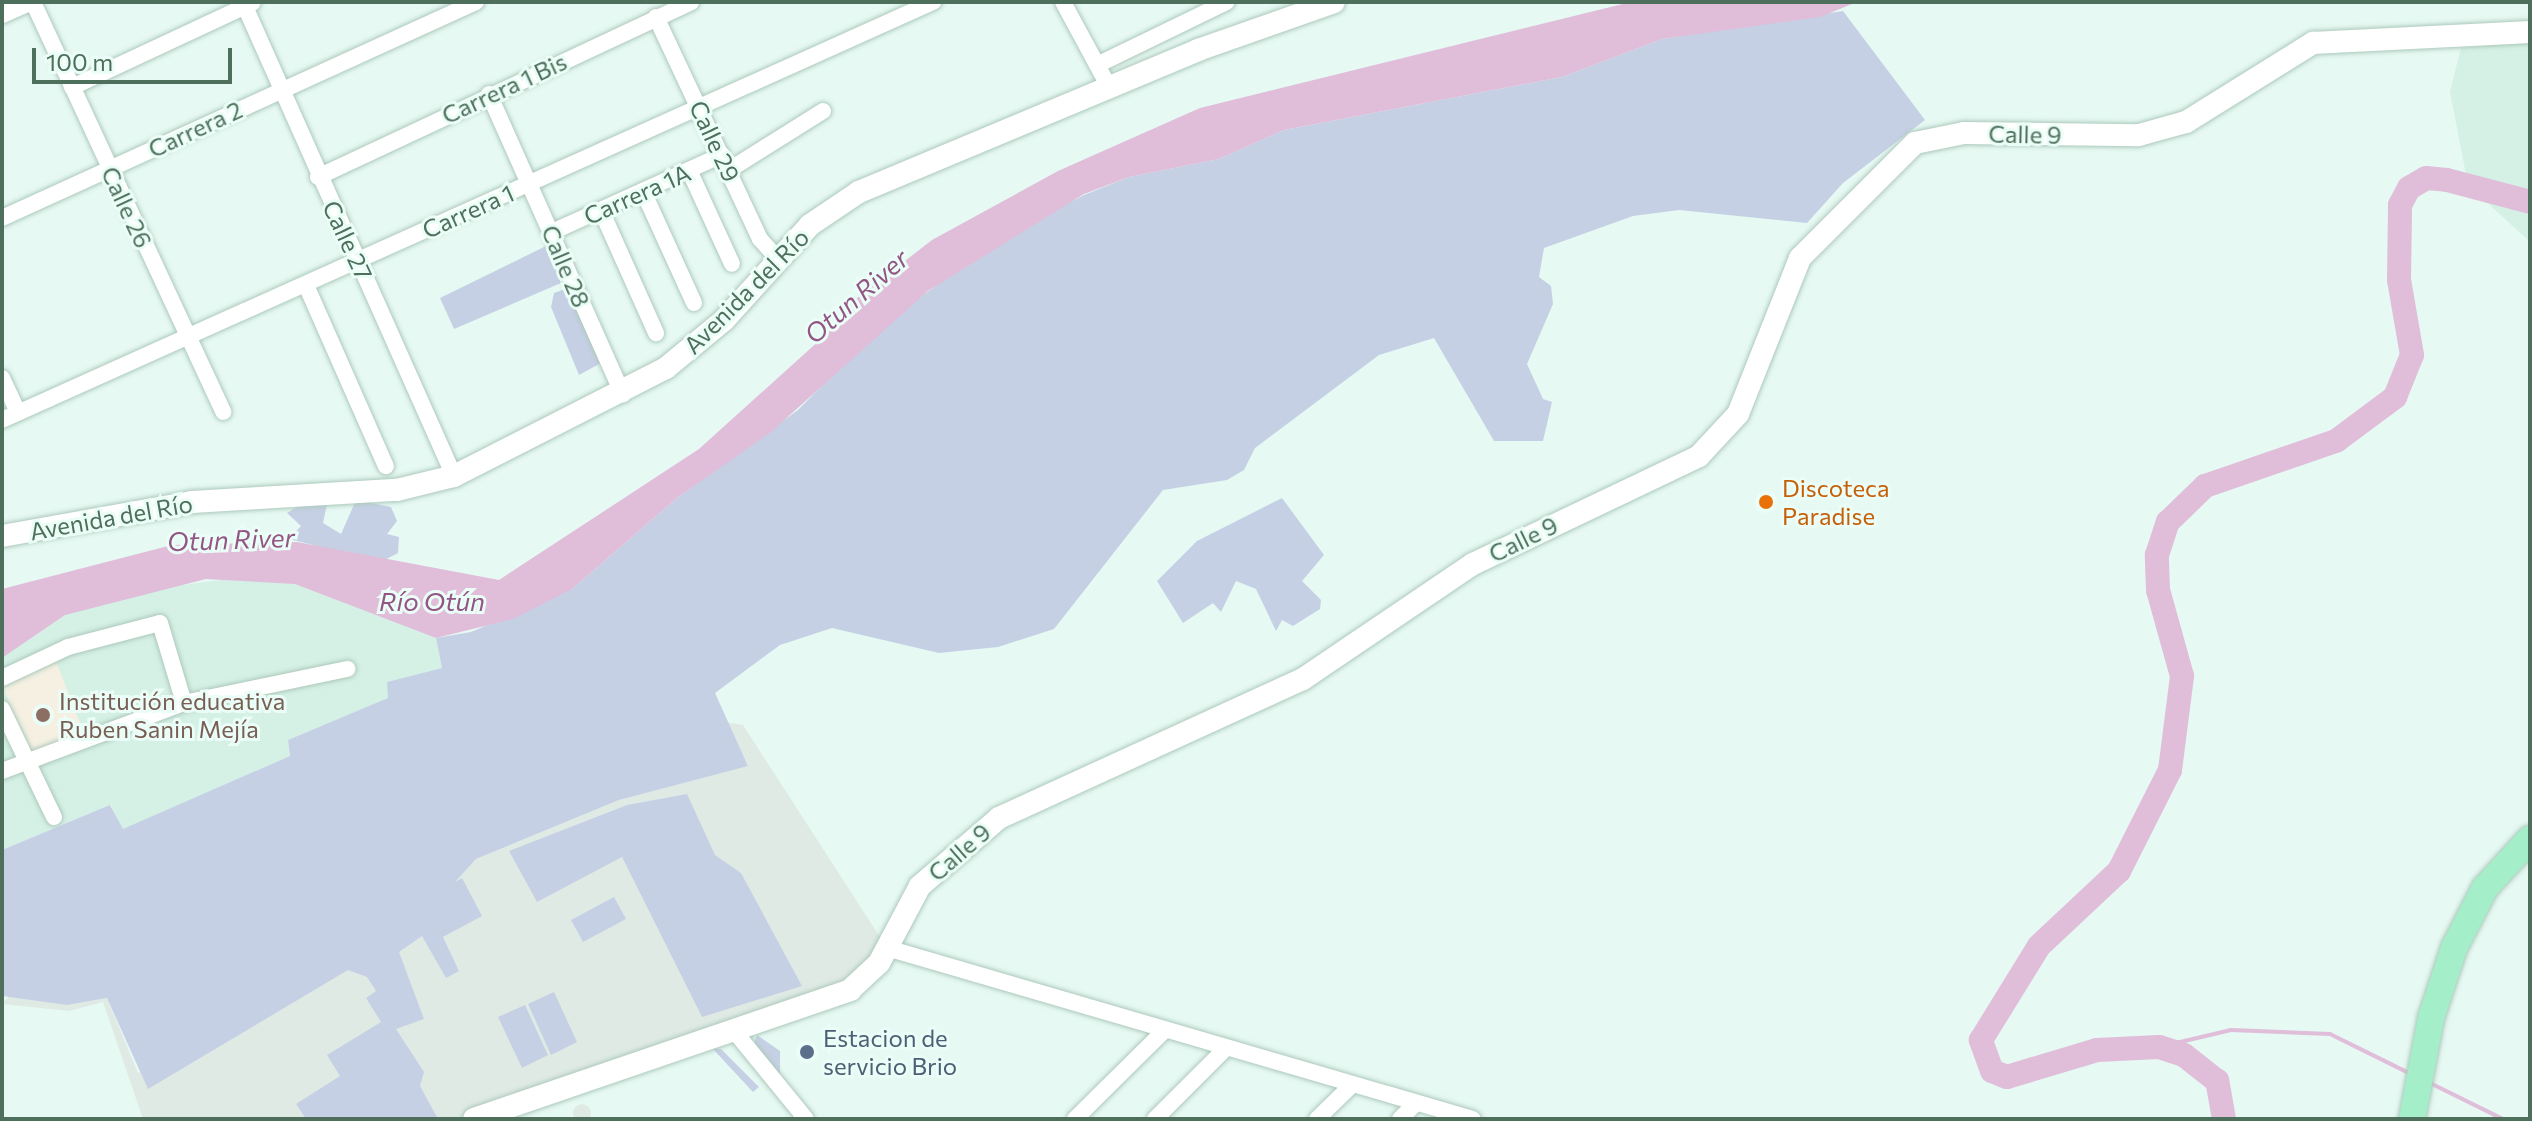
<!DOCTYPE html>
<html>
<head>
<meta charset="utf-8">
<style>
  body { margin:0 }
  #map { position:relative; width:2532px; height:1121px; overflow:hidden; background:#e6f9f3; font-family:Commissioner,sans-serif }
  div>[style] { position:absolute }
  .residential>* { inset:0; background:#d5f0e5 }
  .industrial>* { inset:0; background:#dfeae5 }
  .round { border-radius:50% }
  .education>* { inset:0; background:#f5f0e2 }
  .green>* { inset:0; background:#c6d0e5 }
  .water>* { inset:0; background:#e0bdd9 }
  .stream>* { height:4px; margin:-2px; padding:0 2px; transform-origin:2px; border-radius:2px; background:#e0bdd9 }
  .river>* { height:24px; margin:-12px; padding:0 12px; transform-origin:12px; border-radius:12px; background:#e0bdd9 }
  .roads { filter:drop-shadow(0 0 2px #adc9bb) drop-shadow(0 0 2px #adc9bb) }
  .minor>* { height:16px; margin:-8px; padding:0 8px; transform-origin:8px; border-radius:8px; background:#fff }
  .tertiary>* { height:20px; margin:-10px; padding:0 10px; transform-origin:10px; border-radius:10px; background:#fff }
  .secondary>* { height:22px; margin:-11px; padding:0 11px; transform-origin:11px; border-radius:11px; background:#fff }
  .trunk>* { height:26px; margin:-13px; padding:0 13px; transform-origin:13px; border-radius:13px; background:#a5eeca }
  .dots>* { width:22px; height:22px; translate:-50% -50%; box-sizing:border-box; border:4px solid #ebfdf7; border-radius:50% }
  span { translate:-50% -50%; white-space:nowrap; text-align:center; line-height:1.15; -webkit-text-stroke:6px #ebfdf7; paint-order:stroke }
  .street-label { font-size:24px; color:#4e6f5c }
  .food-label { font-size:24px; color:#c56008 }
  .left { translate:0 -50%; text-align:left }
  .education-label { font-size:24px; color:#785e54 }
  .service-label { font-size:24px; color:#4e5e75 }
  .water-label { font-size:26px; color:#935584; font-style:italic }
  .frame { position:absolute; inset:0; border:4px solid #4e6f5c; pointer-events:none }
  .scale { position:absolute; left:32px; top:48px; width:200px; height:36px; box-sizing:border-box; border:4px solid #4e6f5c; border-top:0; padding-left:10px; font-size:24px; line-height:28px; white-space:nowrap; color:#4e6f5c; -webkit-text-stroke:6px #ebfdf7; paint-order:stroke }
</style>
</head>
<body>
<div id="map">
  <div class="residential">
    <div style="clip-path:polygon(2530px 42px,2530px 242px,2468px 185px,2450px 92px,2461px 48px)"></div>
    <div style="clip-path:polygon(237px 578px,296px 584px,436px 638px,442px 668px,387px 682px,389px 698px,288px 740px,290px 756px,122px 830px,111px 805px,2px 850px,2px 658px,65px 615px,143px 590px)"></div>
  </div>
  <div class="industrial">
    <div style="clip-path:polygon(725px 722px,743px 725px,887px 948px,871px 974px,474px 1119px,143px 1119px,103px 1002px,69px 1011px,2px 1004px,12px 993px,67px 1005px,107px 998px,138px 1073px,452px 885px,476px 859px,619px 800px,748px 765px)"></div>
    <div class="round" style="left:573px;top:1104px;width:18px;height:18px"></div>
  </div>
  <div class="education">
    <div style="clip-path:polygon(55px 659px,84px 733px,26px 756px,2px 680px)"></div>
  </div>
  <div class="green">
    <div style="clip-path:polygon(1843px 11px,1925px 120px,1843px 183px,1807px 223px,1679px 210px,1633px 216px,1544px 248px,1539px 277px,1551px 286px,1553px 304px,1527px 364px,1543px 399px,1552px 402px,1543px 441px,1494px 441px,1434px 338px,1379px 355px,1255px 448px,1244px 470px,1227px 480px,1163px 490px,1054px 629px,998px 647px,939px 653px,832px 628px,780px 645px,715px 693px,748px 766px,619px 800px,476px 859px,455px 882px,462px 878px,482px 916px,443px 937px,459px 971px,446px 978px,422px 936px,399px 952px,424px 1019px,396px 1029px,424px 1072px,420px 1086px,438px 1119px,306px 1119px,296px 1104px,340px 1076px,327px 1055px,381px 1022px,366px 998px,376px 991px,367px 977px,348px 970px,148px 1089px,107px 998px,67px 1005px,2px 996px,2px 850px,110px 805px,123px 829px,290px 756px,288px 740px,388px 698px,387px 682px,442px 668px,436px 638px,471px 632px,572px 589px,677px 498px,798px 410px,881px 326px,993px 244px,1084px 195px,1129px 177px,1219px 159px,1284px 130px,1562px 77px,1662px 39px)"></div>
    <div style="clip-path:polygon(546px 246px,561px 283px,454px 329px,440px 298px)"></div>
    <div style="clip-path:polygon(568px 288px,601px 363px,579px 375px,551px 307px,554px 293px)"></div>
    <div style="clip-path:polygon(1282px 498px,1324px 555px,1302px 581px,1321px 600px,1320px 609px,1293px 626px,1282px 620px,1276px 631px,1256px 589px,1236px 581px,1221px 612px,1213px 603px,1183px 623px,1157px 581px,1197px 541px)"></div>
    <div style="clip-path:polygon(356px 500px,391px 507px,397px 521px,387px 534px,399px 537px,398px 553px,381px 562px,289px 539px,301px 526px,287px 513px,302px 504px,327px 504px,323px 523px,341px 534px)"></div>
    <div style="clip-path:polygon(687px 794px,715px 855px,741px 873px,802px 986px,702px 1017px,622px 857px,537px 902px,509px 851px,627px 805px)"></div>
    <div style="clip-path:polygon(614px 897px,626px 919px,583px 942px,571px 920px)"></div>
    <div style="clip-path:polygon(554px 992px,577px 1042px,551px 1055px,528px 1004px)"></div>
    <div style="clip-path:polygon(525px 1005px,548px 1055px,522px 1068px,498px 1017px)"></div>
    <div style="clip-path:polygon(757px 1035px,780px 1051px,780px 1074px,753px 1046px)"></div>
    <div style="clip-path:polygon(712px 1048px,721px 1049px,759px 1087px,753px 1092px)"></div>
  </div>
  <div class="water">
    <div style="clip-path:polygon(1631px 2px,1857px 2px,1820px 17px,1662px 39px,1562px 77px,1284px 130px,1219px 159px,1129px 177px,1084px 194px,928px 291px,771px 432px,677px 498px,572px 589px,513px 619px,436px 638px,295px 584px,206px 579px,65px 615px,2px 658px,2px 589px,172px 545px,297px 542px,499px 580px,699px 449px,832px 329px,843px 309px,932px 240px,1058px 171px,1200px 108px)"></div>
  </div>
  <div class="stream">
    <div style="left:2159px;top:1047px;width:74px;rotate:-13.3deg"></div>
    <div style="left:2231px;top:1030px;width:99px;rotate:2.3deg"></div>
    <div style="left:2330px;top:1034px;width:90px;rotate:26.3deg"></div>
    <div style="left:2430px;top:1083px;width:81px;rotate:26.3deg"></div>
    <div style="left:2225px;top:1111px;width:10px;rotate:53deg"></div>
  </div>
  <div class="river">
    <div style="left:2224px;top:1119px;width:39px;rotate:-100deg"></div>
    <div style="left:2217px;top:1081px;width:42px;rotate:-141.8deg"></div>
    <div style="left:2184px;top:1055px;width:26px;rotate:-162deg"></div>
    <div style="left:2159px;top:1047px;width:62px;rotate:177.2deg"></div>
    <div style="left:2097px;top:1050px;width:94px;rotate:163.3deg"></div>
    <div style="left:2007px;top:1077px;width:16px;rotate:-158deg"></div>
    <div style="left:1992px;top:1071px;width:33px;rotate:-110deg"></div>
    <div style="left:1981px;top:1040px;width:110px;rotate:-58.3deg"></div>
    <div style="left:2039px;top:946px;width:110px;rotate:-43.2deg"></div>
    <div style="left:2119px;top:871px;width:113px;rotate:-63.2deg"></div>
    <div style="left:2170px;top:770px;width:95px;rotate:-82.7deg"></div>
    <div style="left:2182px;top:676px;width:89px;rotate:-105.6deg"></div>
    <div style="left:2158px;top:590px;width:35px;rotate:-92deg"></div>
    <div style="left:2157px;top:555px;width:35px;rotate:-72deg"></div>
    <div style="left:2168px;top:522px;width:52px;rotate:-44.2deg"></div>
    <div style="left:2205px;top:486px;width:139px;rotate:-19deg"></div>
    <div style="left:2336px;top:441px;width:74px;rotate:-36.7deg"></div>
    <div style="left:2395px;top:397px;width:45px;rotate:-68deg"></div>
    <div style="left:2412px;top:355px;width:76px;rotate:-99.8deg"></div>
    <div style="left:2399px;top:280px;width:75px;rotate:-89.2deg"></div>
    <div style="left:2400px;top:205px;width:19px;rotate:-62deg"></div>
    <div style="left:2409px;top:188px;width:20px;rotate:-30deg"></div>
    <div style="left:2426px;top:178px;width:21px;rotate:5deg"></div>
    <div style="left:2447px;top:180px;width:86px;rotate:14.8deg"></div>
  </div>
  <div class="roads">
    <div class="minor">
      <div style="left:33px;top:2px;width:452px;rotate:65.1deg"></div>
      <div style="left:243px;top:2px;width:519px;rotate:66deg"></div>
      <div style="left:1063px;top:2px;width:99px;rotate:61.6deg"></div>
      <div style="left:656px;top:17px;width:245px;rotate:64.9deg"></div>
      <div style="left:760px;top:239px;width:28px;rotate:48deg"></div>
      <div style="left:1097px;top:65px;width:144px;rotate:-25.9deg"></div>
      <div style="left:72px;top:87px;width:199px;rotate:-25deg"></div>
      <div style="left:489px;top:94px;width:329px;rotate:66deg"></div>
      <div style="left:689px;top:170px;width:103px;rotate:65.4deg"></div>
      <div style="left:729px;top:170px;width:111px;rotate:-32.1deg"></div>
      <div style="left:318px;top:177px;width:412px;rotate:-25.1deg"></div>
      <div style="left:643px;top:191px;width:123px;rotate:65.5deg"></div>
      <div style="left:601px;top:210px;width:135px;rotate:65.9deg"></div>
      <div style="left:2px;top:218px;width:521px;rotate:-24.5deg"></div>
      <div style="left:552px;top:232px;width:187px;rotate:-24.4deg"></div>
      <div style="left:306px;top:285px;width:198px;rotate:66.2deg"></div>
      <div style="left:2px;top:378px;width:38px;rotate:65deg"></div>
      <div style="left:2px;top:420px;width:1021px;rotate:-24.18deg"></div>
      <div style="left:2px;top:678px;width:73px;rotate:-25.2deg"></div>
      <div style="left:68px;top:647px;width:95px;rotate:-14.6deg"></div>
      <div style="left:160px;top:623px;width:84px;rotate:73.3deg"></div>
      <div style="left:2px;top:709px;width:120px;rotate:64.3deg"></div>
      <div style="left:2px;top:771px;width:194px;rotate:-20.5deg"></div>
      <div style="left:184px;top:703px;width:167px;rotate:-11.8deg"></div>
      <div style="left:887px;top:948px;width:610px;rotate:16.27deg"></div>
      <div style="left:735px;top:1032px;width:112px;rotate:50.8deg"></div>
      <div style="left:1075px;top:1119px;width:127px;rotate:-44.7deg"></div>
      <div style="left:1155px;top:1119px;width:100px;rotate:-45deg"></div>
      <div style="left:1317px;top:1119px;width:49px;rotate:-44.2deg"></div>
      <div style="left:1400px;top:1119px;width:23px;rotate:-45deg"></div>
    </div>
    <div class="tertiary">
      <div style="left:2px;top:13px;width:27px;rotate:-24deg"></div>
    </div>
    <div class="secondary">
      <div style="left:2px;top:536px;width:193px;rotate:-10.1deg"></div>
      <div style="left:192px;top:502px;width:205px;rotate:-3.4deg"></div>
      <div style="left:397px;top:490px;width:59px;rotate:-13.8deg"></div>
      <div style="left:454px;top:476px;width:238px;rotate:-27deg"></div>
      <div style="left:666px;top:368px;width:75px;rotate:-39.6deg"></div>
      <div style="left:724px;top:320px;width:128px;rotate:-47.8deg"></div>
      <div style="left:810px;top:225px;width:59px;rotate:-34deg"></div>
      <div style="left:859px;top:192px;width:368px;rotate:-22.7deg"></div>
      <div style="left:1198px;top:50px;width:144px;rotate:-19.4deg"></div>
      <div style="left:474px;top:1119px;width:398px;rotate:-18.9deg"></div>
      <div style="left:850px;top:990px;width:40px;rotate:-43deg"></div>
      <div style="left:879px;top:963px;width:87px;rotate:-62deg"></div>
      <div style="left:920px;top:886px;width:104px;rotate:-40.7deg"></div>
      <div style="left:999px;top:818px;width:334px;rotate:-24.6deg"></div>
      <div style="left:1303px;top:679px;width:205px;rotate:-34.1deg"></div>
      <div style="left:1473px;top:564px;width:250px;rotate:-25.5deg"></div>
      <div style="left:1699px;top:456px;width:57px;rotate:-47.1deg"></div>
      <div style="left:1738px;top:414px;width:168px;rotate:-68.3deg"></div>
      <div style="left:1800px;top:258px;width:163px;rotate:-45deg"></div>
      <div style="left:1915px;top:143px;width:50px;rotate:-11.5deg"></div>
      <div style="left:1964px;top:133px;width:175px;rotate:0.7deg"></div>
      <div style="left:2139px;top:135px;width:49px;rotate:-15.5deg"></div>
      <div style="left:2186px;top:122px;width:150px;rotate:-31.9deg"></div>
      <div style="left:2313px;top:43px;width:217px;rotate:-2.9deg"></div>
    </div>
    <div class="trunk">
      <div style="left:2412px;top:1119px;width:103px;rotate:-79.3deg"></div>
      <div style="left:2431px;top:1018px;width:74px;rotate:-71.8deg"></div>
      <div style="left:2454px;top:948px;width:68px;rotate:-62.7deg"></div>
      <div style="left:2485px;top:888px;width:67px;rotate:-47.4deg"></div>
    </div>
  </div>
  <div class="dots">
    <div style="left:1766px;top:502px;background:#e8710a"></div>
    <div style="left:43px;top:715px;background:#8d6e63"></div>
    <div style="left:807px;top:1052px;background:#5c6f8a"></div>
  </div>
  <div class="street-label">
    <span style="left:504px;top:88px;rotate:-25deg">Carrera 1 Bis</span>
    <span style="left:195px;top:129px;rotate:-25deg">Carrera 2</span>
    <span style="left:2025px;top:134px;rotate:1deg">Calle 9</span>
    <span style="left:715px;top:141px;rotate:65deg">Calle 29</span>
    <span style="left:637px;top:194px;rotate:-24deg">Carrera 1A</span>
    <span style="left:127px;top:207px;rotate:65deg">Calle 26</span>
    <span style="left:468px;top:211px;rotate:-24deg">Carrera 1</span>
    <span style="left:348px;top:240px;rotate:65deg">Calle 27</span>
    <span style="left:566px;top:266px;rotate:67deg">Calle 28</span>
    <span style="left:746px;top:291px;rotate:-45deg">Avenida del Río</span>
    <span style="left:111px;top:517px;rotate:-10deg">Avenida del Río</span>
    <span style="left:1523px;top:539px;rotate:-26deg">Calle 9</span>
    <span style="left:959px;top:852px;rotate:-41deg">Calle 9</span>
  </div>
  <div class="food-label">
    <span class="left" style="left:1782px;top:502px">Discoteca<br>Paradise</span>
  </div>
  <div class="education-label">
    <span class="left" style="left:59px;top:715px">Institución educativa<br>Ruben Sanin Mejía</span>
  </div>
  <div class="service-label">
    <span class="left" style="left:823px;top:1052px">Estacion de<br>servicio Brio</span>
  </div>
  <div class="water-label">
    <span style="left:856px;top:296px;rotate:-41deg">Otun River</span>
    <span style="left:231px;top:539px;rotate:-2deg">Otun River</span>
    <span style="left:432px;top:601px">Río Otún</span>
  </div>
  <div class="frame"></div>
  <div class="scale">100 m</div>
</div>
</body>
</html>
